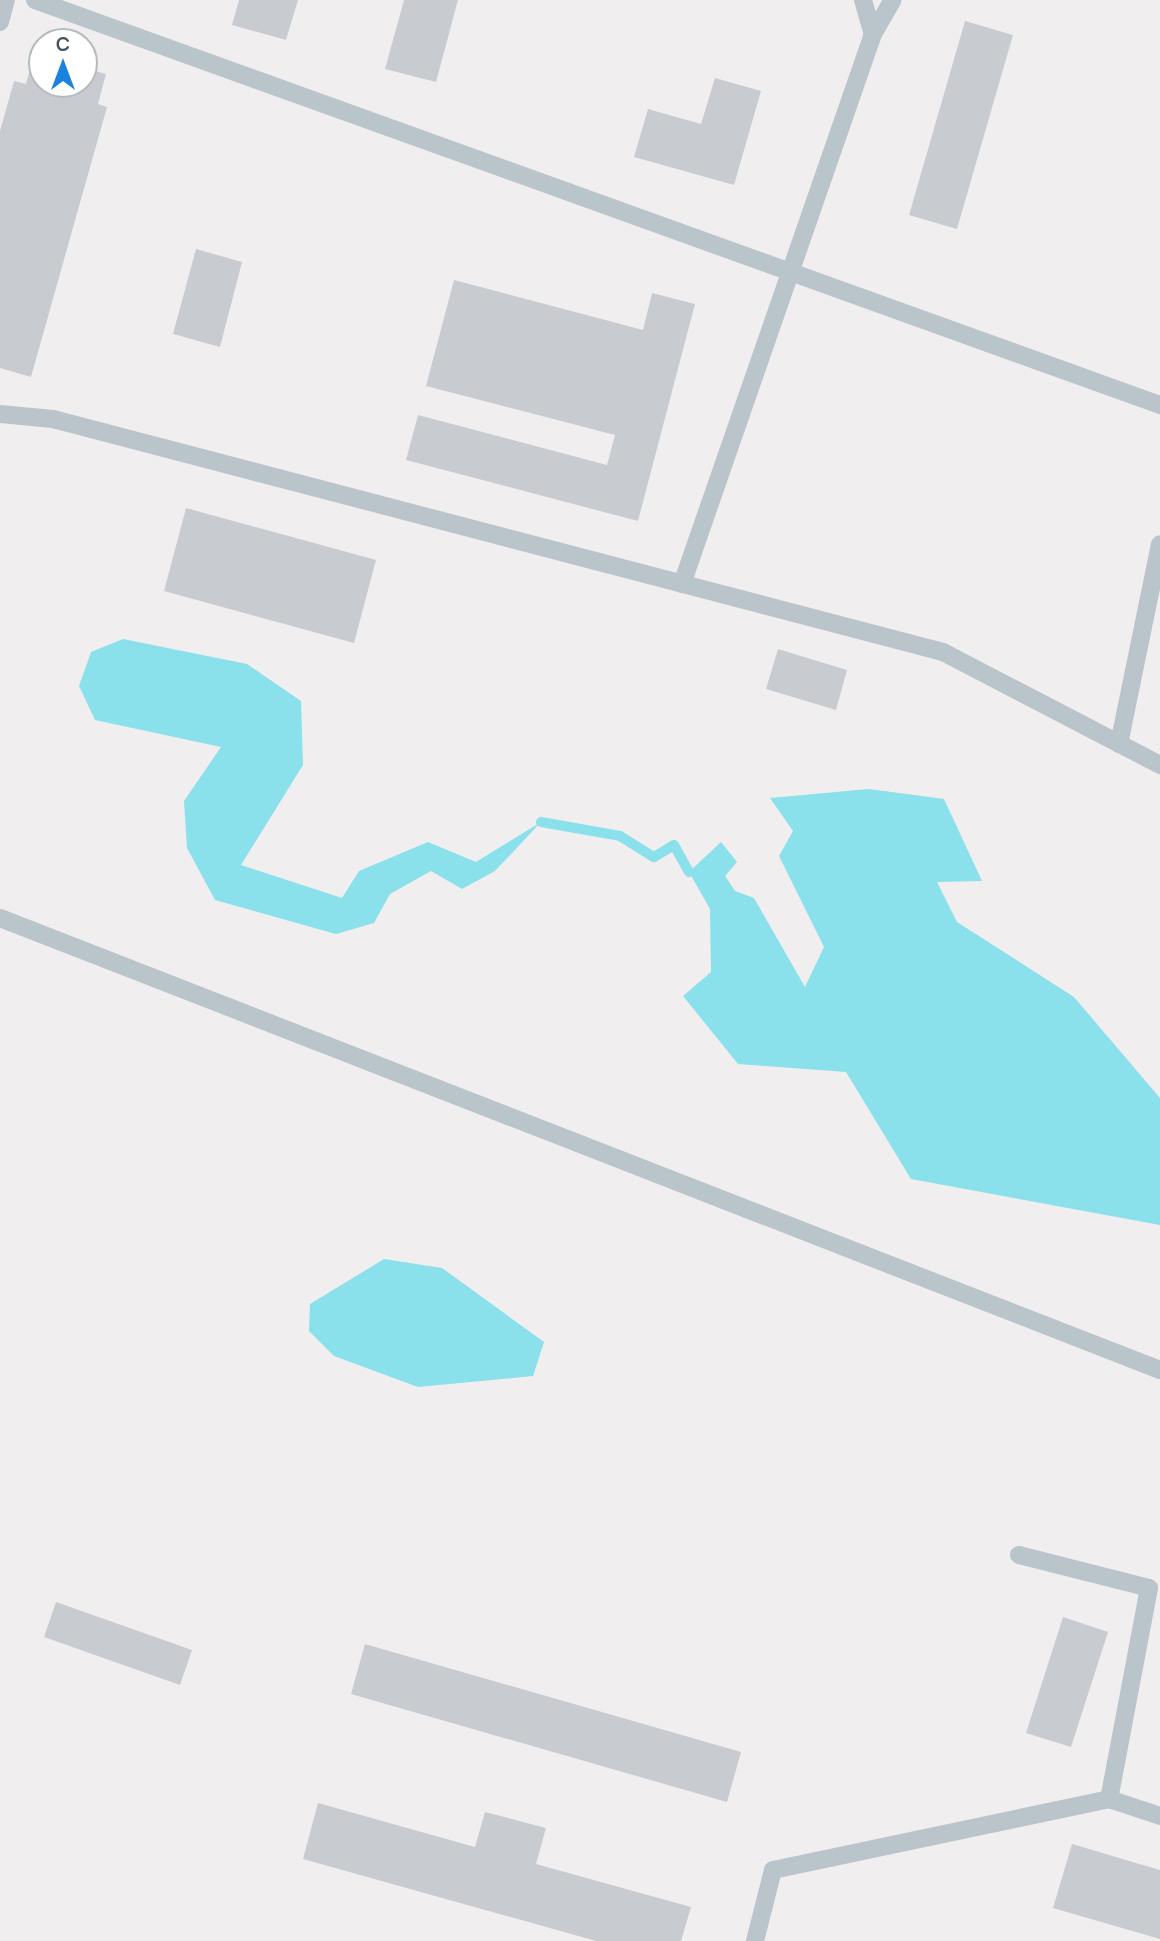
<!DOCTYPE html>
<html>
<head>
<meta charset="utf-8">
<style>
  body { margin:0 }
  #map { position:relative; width:1160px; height:1941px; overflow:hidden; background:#f1eeef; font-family:Manrope,sans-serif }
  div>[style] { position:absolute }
  .water>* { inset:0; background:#8ae0eb }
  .stream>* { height:10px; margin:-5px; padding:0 5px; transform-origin:5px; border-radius:5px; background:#8ae0eb }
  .building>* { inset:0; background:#c8ccd1 }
  .lane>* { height:18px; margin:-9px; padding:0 9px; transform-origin:9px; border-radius:9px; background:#bac4cb }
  span { translate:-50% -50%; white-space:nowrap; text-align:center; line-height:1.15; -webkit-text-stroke:7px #fff; paint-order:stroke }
  .north { position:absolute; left:28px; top:28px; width:70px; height:70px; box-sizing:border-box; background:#fff; border:2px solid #b5bbbe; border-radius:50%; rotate:0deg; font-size:19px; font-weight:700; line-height:28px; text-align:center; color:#47545c }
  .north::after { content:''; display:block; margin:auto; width:24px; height:32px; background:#1a82df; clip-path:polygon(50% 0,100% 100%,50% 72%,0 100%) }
</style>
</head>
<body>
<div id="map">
  <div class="water">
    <div style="clip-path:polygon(123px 639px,247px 664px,301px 701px,303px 765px,241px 865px,342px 898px,359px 871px,428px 842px,476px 862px,541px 822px,495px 871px,462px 889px,431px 871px,390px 894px,374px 923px,336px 934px,215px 900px,187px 848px,184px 801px,221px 747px,95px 720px,79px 686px,91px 652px)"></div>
    <div style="clip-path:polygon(869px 789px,944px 799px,982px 881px,937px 882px,957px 922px,1074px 997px,1160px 1098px,1160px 1225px,911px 1179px,846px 1072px,738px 1064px,683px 996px,711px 972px,710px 909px,689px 872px,721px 842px,737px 862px,725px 876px,735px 891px,754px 898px,805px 987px,824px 947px,779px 856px,793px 831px,770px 798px)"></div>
    <div style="clip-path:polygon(384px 1259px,442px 1268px,544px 1342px,533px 1376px,418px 1387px,334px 1356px,309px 1331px,310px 1304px)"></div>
  </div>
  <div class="stream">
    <div style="left:541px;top:822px;width:80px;rotate:10deg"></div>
    <div style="left:620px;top:836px;width:40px;rotate:32deg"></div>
    <div style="left:654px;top:857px;width:23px;rotate:-31deg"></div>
    <div style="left:674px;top:845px;width:31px;rotate:61deg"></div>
  </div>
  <div class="building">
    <div style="clip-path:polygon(239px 0,298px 0,286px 40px,232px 25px)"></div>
    <div style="clip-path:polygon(404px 0,458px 0,436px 82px,385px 69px)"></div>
    <div style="clip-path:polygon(965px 21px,1013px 35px,957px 229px,909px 215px)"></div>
    <div style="clip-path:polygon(34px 54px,42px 56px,42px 84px,84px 84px,84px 68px,106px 74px,98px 104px,107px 107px,31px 377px,0 368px,0 131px,14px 81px,26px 84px)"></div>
    <div style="clip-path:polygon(715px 78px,761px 91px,734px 185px,634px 157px,648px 109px,701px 124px)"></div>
    <div style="clip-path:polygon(196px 249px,242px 262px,220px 347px,173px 334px)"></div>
    <div style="clip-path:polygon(454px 280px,643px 330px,652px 293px,695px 304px,638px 521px,406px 460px,418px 415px,607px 465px,615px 435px,426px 386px)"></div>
    <div style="clip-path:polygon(186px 508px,376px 560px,354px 643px,164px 591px)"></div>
    <div style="clip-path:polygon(778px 649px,847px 670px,836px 710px,766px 689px)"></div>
    <div style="clip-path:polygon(56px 1602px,192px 1650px,180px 1685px,44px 1637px)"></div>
    <div style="clip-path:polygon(1063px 1617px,1108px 1632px,1071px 1747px,1026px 1733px)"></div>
    <div style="clip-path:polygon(365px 1644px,741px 1752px,727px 1802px,351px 1694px)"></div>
    <div style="clip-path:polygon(318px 1803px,475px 1847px,485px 1812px,546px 1828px,536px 1864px,691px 1907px,681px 1941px,596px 1941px,303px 1859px)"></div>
    <div style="clip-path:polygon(1072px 1844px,1160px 1870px,1160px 1939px,1053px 1908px)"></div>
  </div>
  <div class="lane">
    <div style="left:35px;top:0;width:1196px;rotate:19.8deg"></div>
    <div style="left:863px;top:0;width:35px;rotate:74deg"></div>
    <div style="left:0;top:22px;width:23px;rotate:-75deg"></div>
    <div style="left:0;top:414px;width:53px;rotate:5.4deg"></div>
    <div style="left:53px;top:419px;width:920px;rotate:14.67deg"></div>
    <div style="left:943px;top:652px;width:245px;rotate:27.5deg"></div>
    <div style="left:682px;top:584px;width:582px;rotate:-70.85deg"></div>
    <div style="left:873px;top:34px;width:39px;rotate:-60deg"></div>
    <div style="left:1119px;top:744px;width:204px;rotate:-78.4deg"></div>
    <div style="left:0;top:918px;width:1245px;rotate:21.29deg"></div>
    <div style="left:1019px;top:1555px;width:134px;rotate:14.2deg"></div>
    <div style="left:1149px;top:1588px;width:215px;rotate:100.7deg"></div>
    <div style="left:755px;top:1941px;width:73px;rotate:-75.8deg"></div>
    <div style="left:773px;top:1870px;width:343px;rotate:-11.9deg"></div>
    <div style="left:1109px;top:1799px;width:54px;rotate:18.4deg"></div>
  </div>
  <div class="north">С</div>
</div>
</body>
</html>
